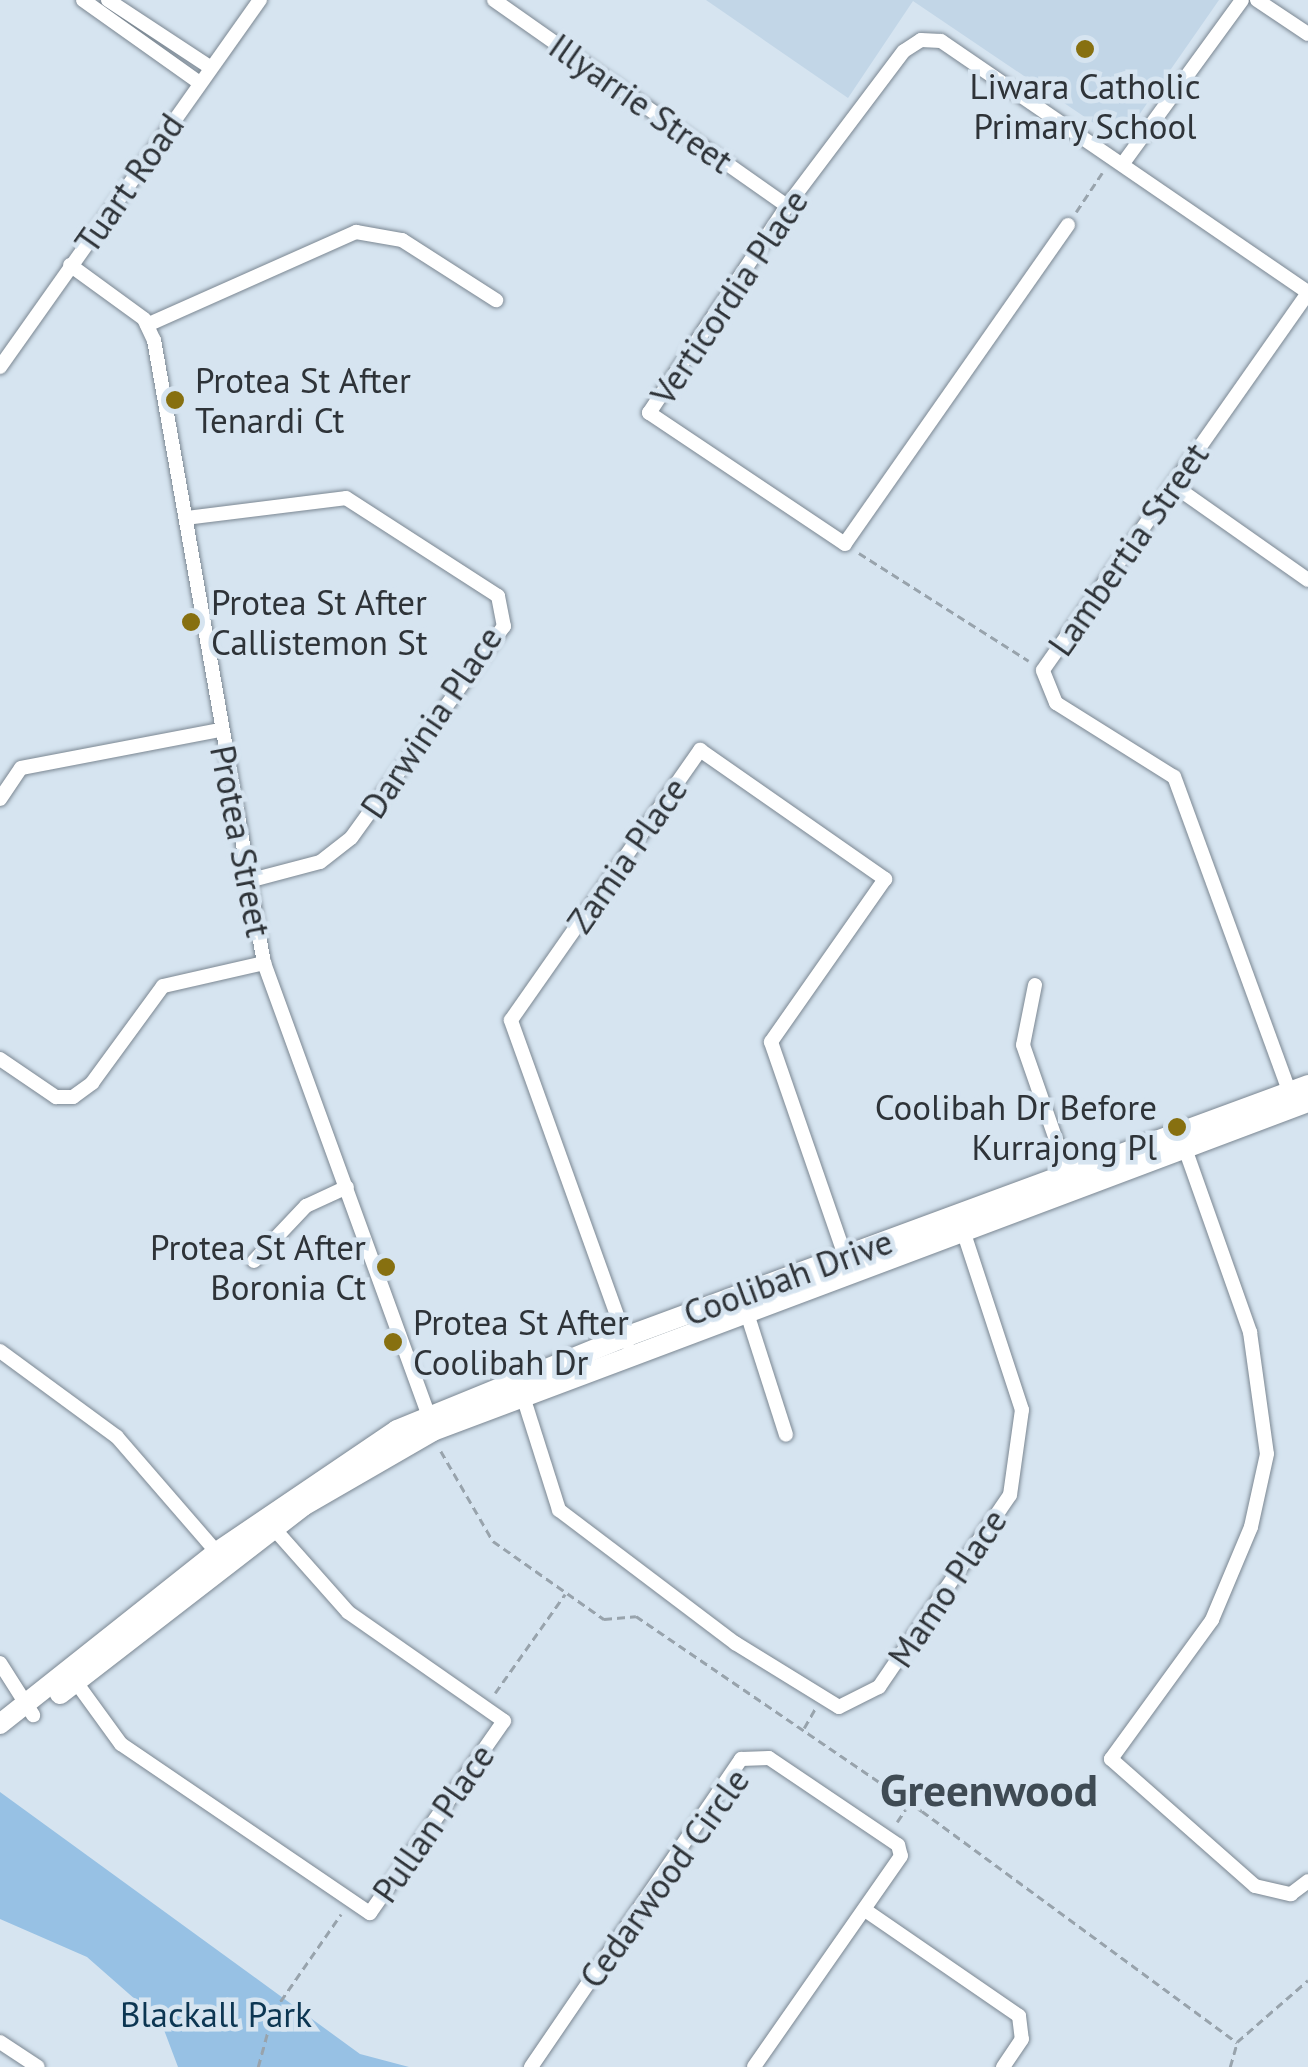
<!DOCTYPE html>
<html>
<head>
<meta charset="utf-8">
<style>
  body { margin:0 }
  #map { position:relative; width:1308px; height:2067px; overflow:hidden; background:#d6e4f0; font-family:"PT Sans",sans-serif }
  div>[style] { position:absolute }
  .built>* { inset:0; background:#c2d6e7 }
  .green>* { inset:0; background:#97c1e4 }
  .path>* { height:2.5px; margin-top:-1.25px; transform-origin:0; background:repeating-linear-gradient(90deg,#98a3ac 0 8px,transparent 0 13px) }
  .roads { filter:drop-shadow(0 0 2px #7b8792) drop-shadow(0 0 2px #7b8792) }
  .street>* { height:14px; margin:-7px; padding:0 7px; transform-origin:7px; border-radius:7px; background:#fff }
  .secondary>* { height:20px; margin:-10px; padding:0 10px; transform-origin:10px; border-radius:10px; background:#fff }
  .dots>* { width:28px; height:28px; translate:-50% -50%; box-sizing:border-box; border:5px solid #d6e4f0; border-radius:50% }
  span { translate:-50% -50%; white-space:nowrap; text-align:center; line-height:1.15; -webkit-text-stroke:9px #d6e4f0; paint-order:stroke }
  .poi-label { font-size:35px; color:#2e3338 }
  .left { translate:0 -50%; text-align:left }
  .right { translate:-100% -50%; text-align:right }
  .street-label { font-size:35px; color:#2e3338 }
  .park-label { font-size:35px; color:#0c3652 }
  .district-label { font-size:45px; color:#3f4b54; font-weight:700 }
</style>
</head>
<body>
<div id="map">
  <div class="built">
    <div style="clip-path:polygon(706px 0,1219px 0,1139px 115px,1104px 130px,913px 1px,848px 98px)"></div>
  </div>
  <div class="green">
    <div style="clip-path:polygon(0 1792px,360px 2054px,409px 2067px,178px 2067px,161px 2022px,87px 1957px,0 1919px)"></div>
  </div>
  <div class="path">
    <div style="left:1076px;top:212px;width:47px;rotate:-56.3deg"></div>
    <div style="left:859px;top:553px;width:201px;rotate:32.4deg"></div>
    <div style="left:441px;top:1451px;width:104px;rotate:60deg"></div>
    <div style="left:493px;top:1541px;width:136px;rotate:35.1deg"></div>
    <div style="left:604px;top:1619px;width:32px;rotate:-5deg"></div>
    <div style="left:636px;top:1616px;width:346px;rotate:34.3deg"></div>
    <div style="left:922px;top:1811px;width:391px;rotate:36.3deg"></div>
    <div style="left:495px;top:1693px;width:121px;rotate:-54.7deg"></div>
    <div style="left:804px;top:1728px;width:22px;rotate:-60deg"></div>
    <div style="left:897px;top:1822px;width:22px;rotate:-56deg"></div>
    <div style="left:258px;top:2067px;width:57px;rotate:-74.7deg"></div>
    <div style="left:273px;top:2012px;width:119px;rotate:-55.2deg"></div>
    <div style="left:1230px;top:2067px;width:26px;rotate:-74deg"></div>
    <div style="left:1237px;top:2042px;width:94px;rotate:-41.1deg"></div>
  </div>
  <div class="roads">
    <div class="street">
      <div style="left:83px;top:0;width:143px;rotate:35.4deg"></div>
      <div style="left:108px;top:0;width:123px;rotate:33.4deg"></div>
      <div style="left:494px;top:0;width:358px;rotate:35.1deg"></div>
      <div style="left:1257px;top:0;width:61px;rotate:33.7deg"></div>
      <div style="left:1124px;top:162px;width:200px;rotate:-53.9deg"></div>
      <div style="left:1068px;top:225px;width:389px;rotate:125deg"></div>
      <div style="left:845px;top:544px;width:236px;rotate:-146.2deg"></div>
      <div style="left:649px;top:413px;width:249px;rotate:-56.3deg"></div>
      <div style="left:787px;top:206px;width:194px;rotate:-53deg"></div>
      <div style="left:904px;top:51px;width:20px;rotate:-33deg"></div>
      <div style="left:921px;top:40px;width:20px;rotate:3deg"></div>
      <div style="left:941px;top:41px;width:445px;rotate:34.4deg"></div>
      <div style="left:70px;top:265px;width:92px;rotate:36.1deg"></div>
      <div style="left:144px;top:319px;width:23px;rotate:65deg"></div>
      <div style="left:154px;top:340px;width:633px;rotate:79.99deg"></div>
      <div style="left:264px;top:963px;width:492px;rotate:70deg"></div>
      <div style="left:147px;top:325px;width:229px;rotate:-24deg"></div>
      <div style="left:356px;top:232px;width:47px;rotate:9.9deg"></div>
      <div style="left:402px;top:240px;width:112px;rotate:32.6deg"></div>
      <div style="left:0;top:367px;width:450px;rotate:-54.7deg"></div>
      <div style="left:1173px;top:485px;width:165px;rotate:35.1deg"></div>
      <div style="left:186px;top:518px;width:161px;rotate:-7.1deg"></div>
      <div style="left:346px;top:498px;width:181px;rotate:32.8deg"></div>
      <div style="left:498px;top:596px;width:31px;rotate:79deg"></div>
      <div style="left:504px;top:626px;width:261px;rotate:125.8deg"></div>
      <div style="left:351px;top:838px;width:39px;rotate:142deg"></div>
      <div style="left:320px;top:862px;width:70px;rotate:165.2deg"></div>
      <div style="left:0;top:799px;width:37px;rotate:-56deg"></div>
      <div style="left:21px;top:768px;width:203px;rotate:-10.8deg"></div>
      <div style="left:1035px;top:985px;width:61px;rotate:101.3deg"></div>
      <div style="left:1023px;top:1045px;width:143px;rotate:70.8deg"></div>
      <div style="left:0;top:1059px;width:68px;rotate:34.2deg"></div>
      <div style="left:56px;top:1097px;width:17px"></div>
      <div style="left:73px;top:1097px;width:24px;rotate:-36deg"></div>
      <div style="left:92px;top:1083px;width:120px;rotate:-53.8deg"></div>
      <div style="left:163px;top:986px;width:104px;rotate:-12.8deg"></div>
      <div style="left:1291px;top:1096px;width:340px;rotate:-110.1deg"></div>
      <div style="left:1174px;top:777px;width:139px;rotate:-147.9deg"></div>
      <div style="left:1056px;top:703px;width:35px;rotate:-112deg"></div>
      <div style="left:1043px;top:670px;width:461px;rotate:-54.9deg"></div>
      <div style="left:1182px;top:1140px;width:204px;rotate:70.5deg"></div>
      <div style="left:1250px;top:1332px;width:123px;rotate:82.1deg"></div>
      <div style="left:1267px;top:1454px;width:75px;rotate:102.4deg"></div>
      <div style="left:1251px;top:1527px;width:101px;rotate:112.8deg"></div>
      <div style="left:1212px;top:1620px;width:172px;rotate:126deg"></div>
      <div style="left:1111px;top:1759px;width:192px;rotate:41.4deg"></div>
      <div style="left:1255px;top:1886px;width:37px;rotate:13deg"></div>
      <div style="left:1291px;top:1894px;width:21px;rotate:-37deg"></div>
      <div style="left:254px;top:1261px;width:76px;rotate:-46.6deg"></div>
      <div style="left:306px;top:1206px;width:45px;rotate:-24.9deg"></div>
      <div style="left:745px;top:1307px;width:134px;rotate:72.2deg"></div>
      <div style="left:627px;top:1343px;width:343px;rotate:-109.8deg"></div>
      <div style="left:511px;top:1020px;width:330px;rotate:-55deg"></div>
      <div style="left:700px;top:750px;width:226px;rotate:34.9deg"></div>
      <div style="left:885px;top:879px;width:199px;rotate:125deg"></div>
      <div style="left:771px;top:1042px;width:232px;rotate:70.9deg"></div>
      <div style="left:0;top:1351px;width:145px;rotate:36.3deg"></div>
      <div style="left:117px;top:1437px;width:159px;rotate:49.1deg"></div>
      <div style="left:521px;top:1390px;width:126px;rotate:72.4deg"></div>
      <div style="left:559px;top:1510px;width:221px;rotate:37.1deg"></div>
      <div style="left:735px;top:1643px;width:122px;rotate:31.6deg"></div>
      <div style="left:839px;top:1707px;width:45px;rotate:-26.6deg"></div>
      <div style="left:879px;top:1687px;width:232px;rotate:-55.7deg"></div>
      <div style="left:1010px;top:1495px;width:86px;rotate:-82deg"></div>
      <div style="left:1022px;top:1410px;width:196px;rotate:-108.2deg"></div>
      <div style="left:0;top:1663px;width:62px;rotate:57.6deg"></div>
      <div style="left:73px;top:1678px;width:82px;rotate:54deg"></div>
      <div style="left:121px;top:1744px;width:301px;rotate:34.2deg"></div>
      <div style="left:370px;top:1913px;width:234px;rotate:-55.1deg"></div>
      <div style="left:504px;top:1721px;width:190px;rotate:-145.1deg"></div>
      <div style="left:348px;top:1612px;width:120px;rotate:-131.6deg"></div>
      <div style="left:865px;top:1910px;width:187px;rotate:34.5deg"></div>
      <div style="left:1019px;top:2016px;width:23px;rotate:83deg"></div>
      <div style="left:1022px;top:2039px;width:34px;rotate:124deg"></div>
      <div style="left:0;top:2042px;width:45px;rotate:33.3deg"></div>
      <div style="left:531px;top:2067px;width:373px;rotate:-55.7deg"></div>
      <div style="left:741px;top:1759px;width:28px;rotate:-2deg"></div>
      <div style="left:769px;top:1758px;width:156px;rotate:34deg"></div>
      <div style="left:898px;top:1845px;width:11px;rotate:75deg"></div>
      <div style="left:901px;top:1856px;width:257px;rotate:124.9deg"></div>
    </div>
    <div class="secondary">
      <div style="left:60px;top:1694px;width:307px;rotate:-37.7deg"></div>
      <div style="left:303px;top:1506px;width:150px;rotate:-30deg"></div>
      <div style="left:433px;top:1431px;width:935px;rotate:-20.61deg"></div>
      <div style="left:0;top:1724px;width:277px;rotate:-38.4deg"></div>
      <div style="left:217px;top:1552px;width:217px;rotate:-34.1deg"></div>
      <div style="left:397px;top:1430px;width:246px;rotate:-22.2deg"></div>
      <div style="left:625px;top:1337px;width:728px;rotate:-20.25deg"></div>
    </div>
  </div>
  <div class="dots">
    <div style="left:1085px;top:49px;background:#877010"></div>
    <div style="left:175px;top:400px;background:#877010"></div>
    <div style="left:191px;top:622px;background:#877010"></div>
    <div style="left:1177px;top:1127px;background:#877010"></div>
    <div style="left:386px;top:1267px;background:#877010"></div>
    <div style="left:393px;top:1342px;background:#877010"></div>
  </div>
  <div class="poi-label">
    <span style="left:1085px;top:106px">Liwara Catholic<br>Primary School</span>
    <span class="left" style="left:195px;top:400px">Protea St After<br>Tenardi Ct</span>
    <span class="left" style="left:211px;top:622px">Protea St After<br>Callistemon St</span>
    <span class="right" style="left:1157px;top:1127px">Coolibah Dr Before<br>Kurrajong Pl</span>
    <span class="right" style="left:366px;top:1267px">Protea St After<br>Boronia Ct</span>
    <span class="left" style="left:413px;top:1342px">Protea St After<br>Coolibah Dr</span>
  </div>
  <div class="street-label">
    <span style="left:641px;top:103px;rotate:35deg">Illyarrie Street</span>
    <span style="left:129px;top:183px;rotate:-55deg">Tuart Road</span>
    <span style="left:729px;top:297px;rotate:-56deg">Verticordia Place</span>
    <span style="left:1128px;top:549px;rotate:-55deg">Lambertia Street</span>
    <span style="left:431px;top:722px;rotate:-56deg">Darwinia Place</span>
    <span style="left:241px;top:841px;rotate:79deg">Protea Street</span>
    <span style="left:627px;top:855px;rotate:-55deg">Zamia Place</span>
    <span style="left:788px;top:1277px;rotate:-20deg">Coolibah Drive</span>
    <span style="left:947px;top:1588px;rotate:-56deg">Mamo Place</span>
    <span style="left:433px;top:1823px;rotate:-55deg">Pullan Place</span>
    <span style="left:664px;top:1878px;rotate:-54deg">Cedarwood Circle</span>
  </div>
  <div class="park-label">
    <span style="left:216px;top:2014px">Blackall Park</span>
  </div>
  <div class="district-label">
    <span style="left:989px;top:1790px">Greenwood</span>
  </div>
</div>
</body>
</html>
